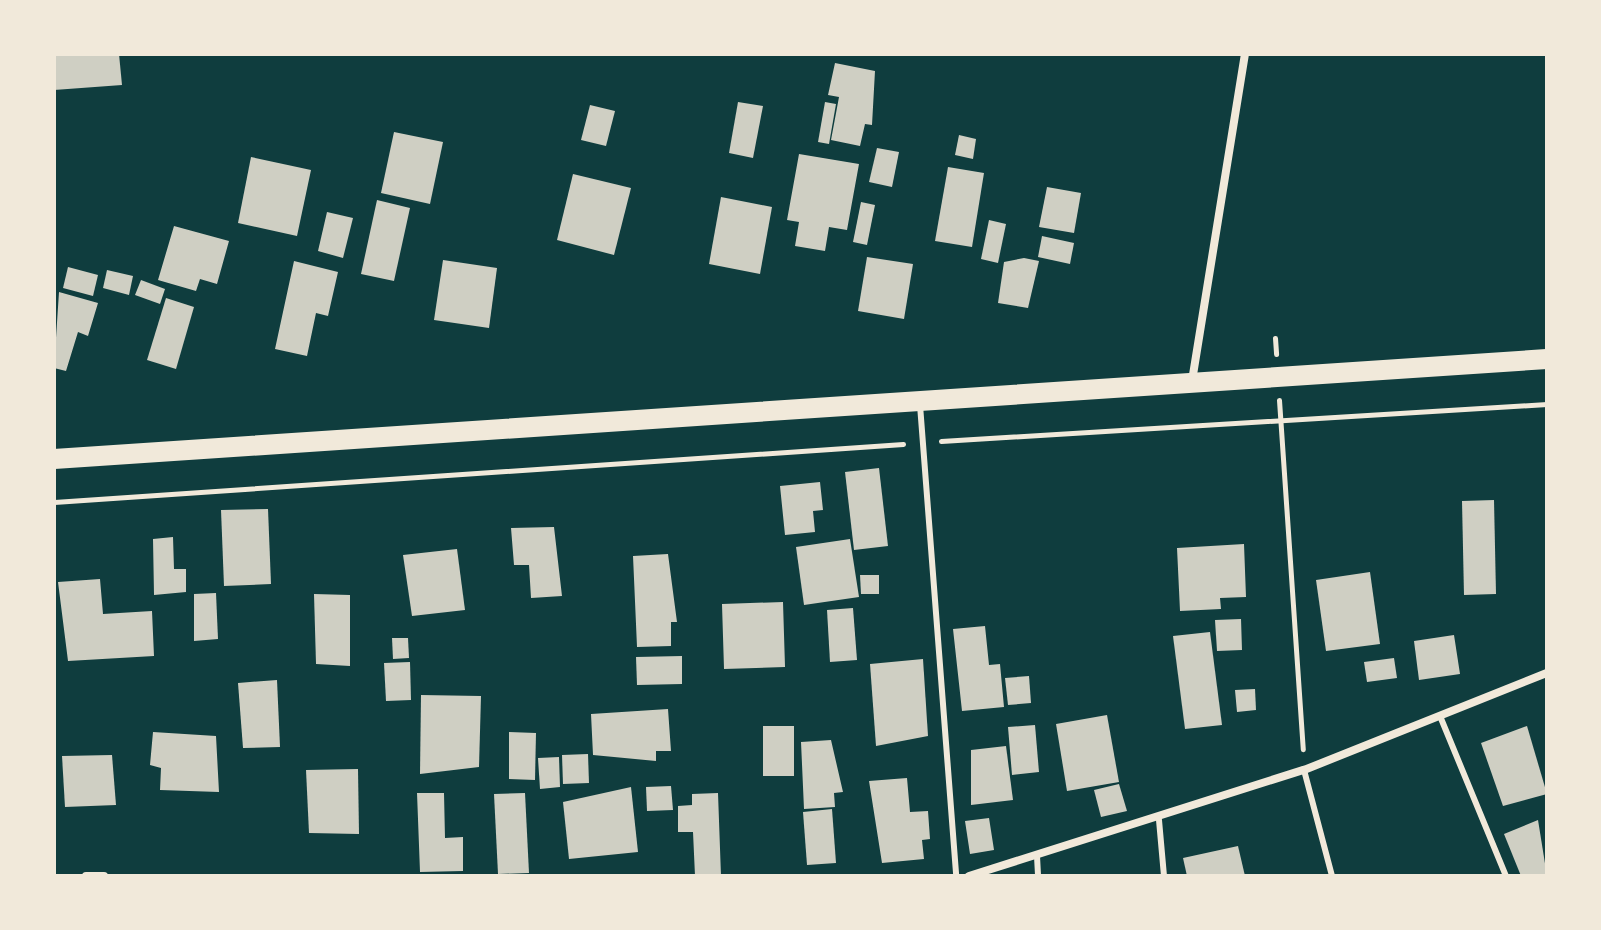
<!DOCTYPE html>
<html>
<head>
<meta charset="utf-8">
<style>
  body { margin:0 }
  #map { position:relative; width:1601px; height:930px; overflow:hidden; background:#0f3d3e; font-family:"IBM Plex Sans",sans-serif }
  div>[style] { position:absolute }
  .building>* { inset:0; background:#cfcfc3 }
  .path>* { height:5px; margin:-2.5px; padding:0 2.5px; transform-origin:2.5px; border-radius:2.5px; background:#f1e9da }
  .service>* { height:6px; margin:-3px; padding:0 3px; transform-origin:3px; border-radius:3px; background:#f1e9da }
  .minor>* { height:8px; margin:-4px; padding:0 4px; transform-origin:4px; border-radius:4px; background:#f1e9da }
  .primary>* { height:20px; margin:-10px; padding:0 10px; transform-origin:10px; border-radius:10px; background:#f1e9da }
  span { translate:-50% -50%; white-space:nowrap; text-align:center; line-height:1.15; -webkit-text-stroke:8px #f1e9da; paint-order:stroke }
  .frame { position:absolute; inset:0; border:56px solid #f1e9da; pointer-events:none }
</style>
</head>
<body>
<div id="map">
  <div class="building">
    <div style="clip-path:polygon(54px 54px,119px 54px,122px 85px,54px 90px)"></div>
    <div style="clip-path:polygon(835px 63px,875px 71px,872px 125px,865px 124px,860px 146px,831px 140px,839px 97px,828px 95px)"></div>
    <div style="clip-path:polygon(738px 102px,763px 106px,753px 158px,729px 153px)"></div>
    <div style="clip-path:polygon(825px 102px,836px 104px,829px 144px,818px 142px)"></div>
    <div style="clip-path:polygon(590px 105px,615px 111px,606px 146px,581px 140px)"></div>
    <div style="clip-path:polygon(394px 132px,443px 142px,430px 204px,381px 193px)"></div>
    <div style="clip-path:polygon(959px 135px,976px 139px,973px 159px,955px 155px)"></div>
    <div style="clip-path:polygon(877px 148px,899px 152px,892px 187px,869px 182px)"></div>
    <div style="clip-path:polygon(799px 154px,859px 164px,847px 230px,829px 227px,825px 251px,795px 246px,799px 222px,787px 220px)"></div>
    <div style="clip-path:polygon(251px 157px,311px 170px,297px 236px,238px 223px)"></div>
    <div style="clip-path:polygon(948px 167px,984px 173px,972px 247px,935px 241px)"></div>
    <div style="clip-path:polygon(573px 174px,631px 188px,614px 255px,557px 240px)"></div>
    <div style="clip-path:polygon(1047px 187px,1081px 193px,1074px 233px,1039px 227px)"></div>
    <div style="clip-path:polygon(721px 197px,772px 207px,760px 274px,709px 264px)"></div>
    <div style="clip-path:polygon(377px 200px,410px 208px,394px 281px,361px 274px)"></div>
    <div style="clip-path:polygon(861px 202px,875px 205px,867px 245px,853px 242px)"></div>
    <div style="clip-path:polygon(327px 212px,353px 218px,343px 258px,318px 251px)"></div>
    <div style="clip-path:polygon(989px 220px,1006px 224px,998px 263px,981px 259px)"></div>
    <div style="clip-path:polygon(174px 226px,229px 241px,217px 284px,200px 279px,196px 291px,158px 280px)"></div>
    <div style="clip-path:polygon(1042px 236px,1074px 243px,1070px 264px,1038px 257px)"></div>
    <div style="clip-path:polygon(867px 257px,913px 264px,904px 319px,858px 311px)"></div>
    <div style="clip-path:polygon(1024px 258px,1039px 261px,1028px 308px,998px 303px,1004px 262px)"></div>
    <div style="clip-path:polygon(443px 260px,497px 268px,489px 328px,434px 320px)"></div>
    <div style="clip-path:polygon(294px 261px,338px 272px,328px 316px,316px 313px,307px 356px,275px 349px)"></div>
    <div style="clip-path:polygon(68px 267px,98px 275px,93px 296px,63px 288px)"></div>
    <div style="clip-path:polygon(107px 270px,133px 276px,129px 295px,103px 288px)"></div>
    <div style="clip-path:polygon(141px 280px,165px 289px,160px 304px,135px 295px)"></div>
    <div style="clip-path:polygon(59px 292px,98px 303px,88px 336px,78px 332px,66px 371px,54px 368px)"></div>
    <div style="clip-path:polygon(166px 298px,194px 307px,176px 369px,147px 360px)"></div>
    <div style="clip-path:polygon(879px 468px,888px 546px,854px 550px,845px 472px)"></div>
    <div style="clip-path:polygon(820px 482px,823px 510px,813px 511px,815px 532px,785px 535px,780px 486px)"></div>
    <div style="clip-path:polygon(1494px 500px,1496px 594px,1464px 595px,1462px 501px)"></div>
    <div style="clip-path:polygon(268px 509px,271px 584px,224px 586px,221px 510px)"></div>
    <div style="clip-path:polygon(554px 527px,562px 596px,531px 598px,529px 565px,514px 565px,511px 528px)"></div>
    <div style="clip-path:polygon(173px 537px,174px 569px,186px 569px,186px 592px,154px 595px,153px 539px)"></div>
    <div style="clip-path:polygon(850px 539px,859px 597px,804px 605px,796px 547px)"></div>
    <div style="clip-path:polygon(1244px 544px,1246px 597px,1220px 598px,1221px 609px,1180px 611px,1177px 548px)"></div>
    <div style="clip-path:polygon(457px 549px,465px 610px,412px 616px,403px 555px)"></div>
    <div style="clip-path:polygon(668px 554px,677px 622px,671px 622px,671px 646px,637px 647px,633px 556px)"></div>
    <div style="clip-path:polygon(1370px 572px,1380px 644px,1326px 651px,1316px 580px)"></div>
    <div style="clip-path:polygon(860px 575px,879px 575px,879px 594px,861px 594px)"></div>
    <div style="clip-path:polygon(100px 579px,103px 614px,152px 611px,154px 656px,68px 661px,58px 582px)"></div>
    <div style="clip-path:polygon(216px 593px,218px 639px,194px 641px,194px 594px)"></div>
    <div style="clip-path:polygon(314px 594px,350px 595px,350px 666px,316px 664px)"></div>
    <div style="clip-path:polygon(783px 602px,785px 667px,724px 669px,722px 604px)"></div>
    <div style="clip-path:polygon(853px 608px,857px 660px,830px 662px,827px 610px)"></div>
    <div style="clip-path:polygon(1241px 619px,1242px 650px,1217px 651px,1215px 620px)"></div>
    <div style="clip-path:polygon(985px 626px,989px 665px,1000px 664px,1004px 707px,962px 711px,953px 629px)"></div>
    <div style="clip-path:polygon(1210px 632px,1222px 725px,1185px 729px,1173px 636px)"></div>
    <div style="clip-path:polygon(1454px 635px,1460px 674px,1419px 680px,1414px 641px)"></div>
    <div style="clip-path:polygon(392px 638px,408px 638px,409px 658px,393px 659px)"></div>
    <div style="clip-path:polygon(682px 656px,682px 684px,637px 685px,636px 657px)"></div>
    <div style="clip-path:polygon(1394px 658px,1397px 678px,1367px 682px,1364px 662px)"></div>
    <div style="clip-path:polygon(923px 659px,928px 736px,876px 746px,870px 664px)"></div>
    <div style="clip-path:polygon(410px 662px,411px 700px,386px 701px,384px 663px)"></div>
    <div style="clip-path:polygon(1029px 676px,1031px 703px,1008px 705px,1005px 678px)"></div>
    <div style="clip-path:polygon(277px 680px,280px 747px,243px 748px,238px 683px)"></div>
    <div style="clip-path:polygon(1255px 689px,1256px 710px,1237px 712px,1235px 690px)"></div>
    <div style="clip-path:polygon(421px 695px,481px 696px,479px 767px,420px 774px)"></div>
    <div style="clip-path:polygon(668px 709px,671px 751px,656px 751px,656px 761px,593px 755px,591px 714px)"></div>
    <div style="clip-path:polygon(1107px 715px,1119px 782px,1067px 791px,1056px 724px)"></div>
    <div style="clip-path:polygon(1035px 725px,1039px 772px,1012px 775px,1008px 727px)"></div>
    <div style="clip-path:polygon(763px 726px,794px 726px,794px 776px,763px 776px)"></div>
    <div style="clip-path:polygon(1527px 726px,1547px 794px,1503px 806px,1481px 743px)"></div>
    <div style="clip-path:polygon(153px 732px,216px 736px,219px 792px,160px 790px,161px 768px,150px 765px)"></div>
    <div style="clip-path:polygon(509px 732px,536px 733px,535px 780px,509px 779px)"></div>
    <div style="clip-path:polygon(831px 740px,843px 792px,834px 793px,835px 807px,804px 809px,801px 742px)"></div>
    <div style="clip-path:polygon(1006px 746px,1013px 800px,971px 805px,971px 750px)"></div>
    <div style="clip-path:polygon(588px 754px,589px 783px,563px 784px,562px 755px)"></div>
    <div style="clip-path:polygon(112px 755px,116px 805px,65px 807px,62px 756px)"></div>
    <div style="clip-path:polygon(559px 757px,560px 787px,540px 789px,538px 758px)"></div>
    <div style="clip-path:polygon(358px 769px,359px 834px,309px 833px,306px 770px)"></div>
    <div style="clip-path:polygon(907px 778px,910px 812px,928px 811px,930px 839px,922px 840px,924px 859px,882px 863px,869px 781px)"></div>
    <div style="clip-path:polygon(1119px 784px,1127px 811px,1101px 817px,1094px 790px)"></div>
    <div style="clip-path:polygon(671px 786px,673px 810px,647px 811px,646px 787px)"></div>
    <div style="clip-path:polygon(631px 787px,638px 852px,569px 859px,563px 802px)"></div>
    <div style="clip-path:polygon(417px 793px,444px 793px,445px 838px,463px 837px,463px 871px,420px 872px)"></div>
    <div style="clip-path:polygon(525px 793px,529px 873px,498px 874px,494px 794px)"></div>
    <div style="clip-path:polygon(718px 793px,721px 876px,695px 876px,693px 832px,678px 832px,678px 806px,692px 805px,692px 794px)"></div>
    <div style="clip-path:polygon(832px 809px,836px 863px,807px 865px,803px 812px)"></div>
    <div style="clip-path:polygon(989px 818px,994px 850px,970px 854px,965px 821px)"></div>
    <div style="clip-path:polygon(1538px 820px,1547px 876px,1521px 876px,1504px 834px)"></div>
    <div style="clip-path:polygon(1238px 846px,1245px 876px,1187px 876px,1183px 858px)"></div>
  </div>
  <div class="path">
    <div style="left:1275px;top:338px;width:16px;rotate:86deg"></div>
    <div style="left:1279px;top:400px;width:350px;rotate:86.1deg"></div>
    <div style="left:941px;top:441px;width:607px;rotate:-3.49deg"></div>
    <div style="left:54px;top:502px;width:851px;rotate:-3.91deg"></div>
  </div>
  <div class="service">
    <div style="left:920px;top:405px;width:472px;rotate:85.6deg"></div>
    <div style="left:1440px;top:716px;width:173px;rotate:67.6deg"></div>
    <div style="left:1304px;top:770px;width:110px;rotate:75.2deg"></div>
    <div style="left:1159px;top:820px;width:56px;rotate:84.9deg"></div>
    <div style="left:1037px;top:856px;width:20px;rotate:87deg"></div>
  </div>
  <div class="minor">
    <div style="left:1192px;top:381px;width:331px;rotate:-80.8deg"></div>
    <div style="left:86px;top:876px;width:18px"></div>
    <div style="left:969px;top:876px;width:351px;rotate:-17.6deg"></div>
    <div style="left:1304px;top:770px;width:262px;rotate:-21.8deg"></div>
  </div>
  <div class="primary">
    <div style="left:54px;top:459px;width:1496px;rotate:-3.83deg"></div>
  </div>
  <div class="frame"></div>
</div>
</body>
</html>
